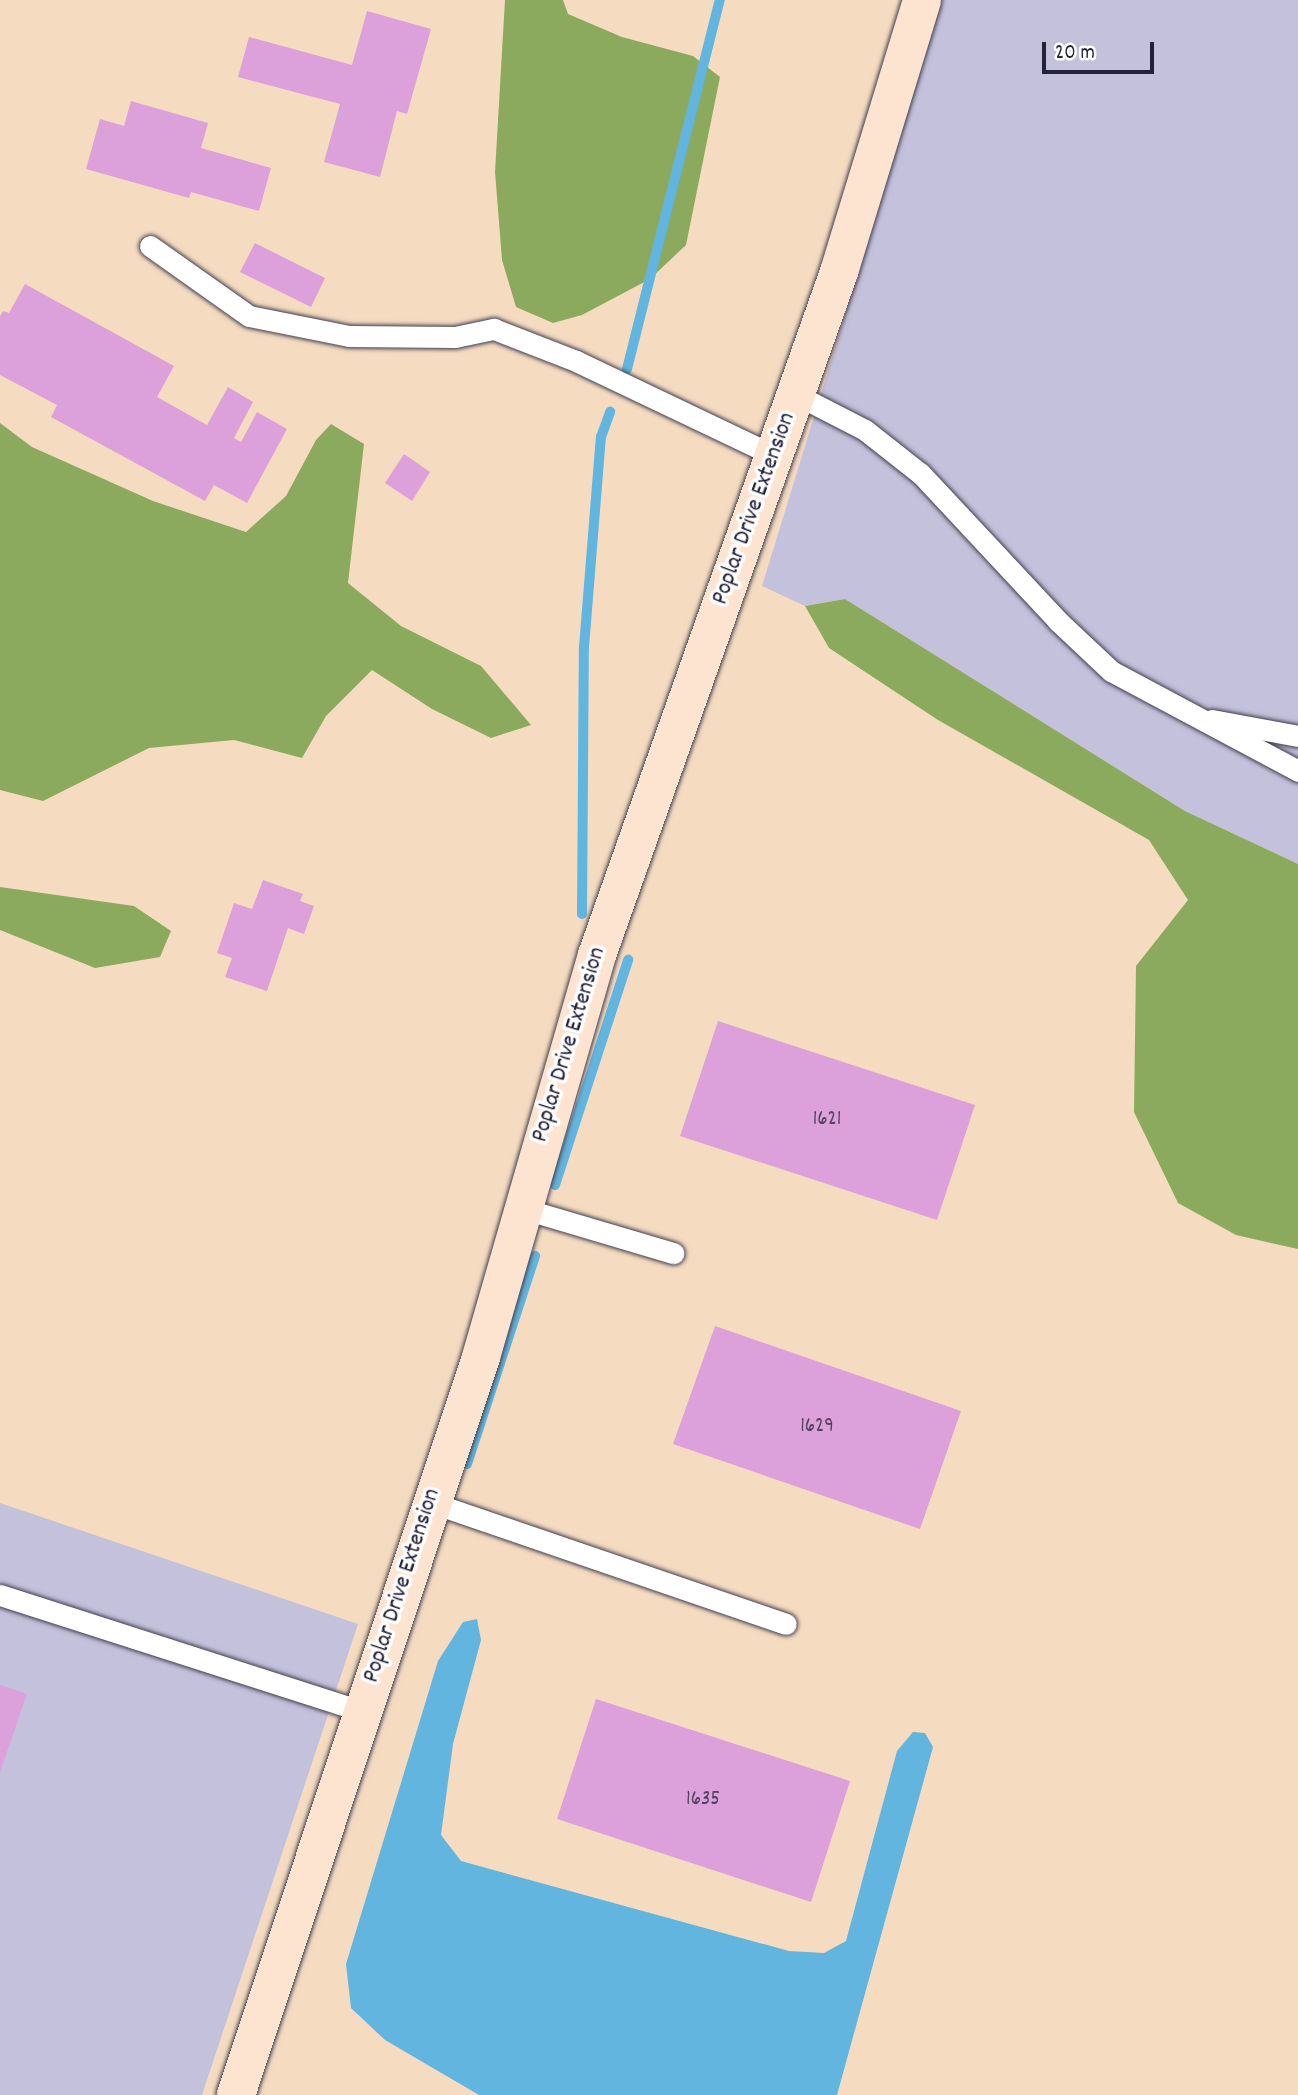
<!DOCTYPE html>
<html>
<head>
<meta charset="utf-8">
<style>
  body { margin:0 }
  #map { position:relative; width:1298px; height:2095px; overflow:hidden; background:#f5dcc1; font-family:Dekko,sans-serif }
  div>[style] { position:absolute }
  .industrial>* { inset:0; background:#c3c1db }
  .forest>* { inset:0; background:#8caa5e }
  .water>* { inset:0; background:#62b5de }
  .stream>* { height:10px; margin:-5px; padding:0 5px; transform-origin:5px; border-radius:5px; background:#62b5de }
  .building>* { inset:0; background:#dca0da }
  .roads { filter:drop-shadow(0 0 2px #423e4f) drop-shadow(0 0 2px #423e4f) }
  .lane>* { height:21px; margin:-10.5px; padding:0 10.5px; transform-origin:10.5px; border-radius:10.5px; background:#fff }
  .secondary>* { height:38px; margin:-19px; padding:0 19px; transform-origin:19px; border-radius:19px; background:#fde4d1 }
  span { translate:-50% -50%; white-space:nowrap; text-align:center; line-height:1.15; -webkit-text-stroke:7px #fff; paint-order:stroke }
  .number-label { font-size:21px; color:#504263 }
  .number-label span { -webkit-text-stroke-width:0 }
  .street-label { font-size:24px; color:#22223b }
  .scale { position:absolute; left:1042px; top:42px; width:112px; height:32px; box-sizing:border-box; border:4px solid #22223b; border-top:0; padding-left:9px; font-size:21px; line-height:24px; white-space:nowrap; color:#22223b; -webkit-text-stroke:5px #fff; paint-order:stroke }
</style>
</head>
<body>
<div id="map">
  <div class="industrial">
    <div style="clip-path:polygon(942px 0,1298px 0,1298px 864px,1185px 811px,845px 599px,805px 606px,762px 586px)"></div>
    <div style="clip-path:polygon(0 1503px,358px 1624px,202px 2095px,0 2095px)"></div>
  </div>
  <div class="forest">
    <div style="clip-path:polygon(505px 0,563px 0,568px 14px,622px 37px,693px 56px,720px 77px,686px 245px,650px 279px,582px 315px,553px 323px,516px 307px,502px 260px,495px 172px)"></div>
    <div style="clip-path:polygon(0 423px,32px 447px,153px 501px,246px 532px,286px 496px,316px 440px,331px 424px,364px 444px,348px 583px,401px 626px,481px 666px,531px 725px,491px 738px,432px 709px,372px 670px,326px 716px,302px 758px,234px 740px,149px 748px,43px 801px,0 790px)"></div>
    <div style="clip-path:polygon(845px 599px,1185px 811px,1298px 864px,1298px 1249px,1236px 1235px,1178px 1203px,1134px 1112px,1136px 966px,1188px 900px,1149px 840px,938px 720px,829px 648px,805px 606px)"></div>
    <div style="clip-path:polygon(0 887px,134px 906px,171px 931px,160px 957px,95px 968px,0 930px)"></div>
  </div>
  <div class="water">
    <div style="clip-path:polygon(477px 1619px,481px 1640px,453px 1744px,441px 1835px,461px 1861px,789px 1951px,824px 1953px,846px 1941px,897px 1751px,913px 1732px,925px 1733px,933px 1747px,837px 2095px,479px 2095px,385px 2040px,351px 2008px,346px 1964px,438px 1661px,463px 1622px)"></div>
  </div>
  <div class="stream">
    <div style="left:627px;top:369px;width:381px;rotate:-75.9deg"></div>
    <div style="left:582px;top:914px;width:267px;rotate:-89.6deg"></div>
    <div style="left:584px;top:647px;width:211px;rotate:-85.4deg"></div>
    <div style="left:601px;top:437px;width:27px;rotate:-70deg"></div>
    <div style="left:555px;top:1185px;width:237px;rotate:-72deg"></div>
    <div style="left:467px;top:1464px;width:219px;rotate:-71.9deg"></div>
  </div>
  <div class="building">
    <div style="clip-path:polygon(367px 11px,431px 29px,407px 114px,397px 111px,380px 177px,324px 162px,340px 104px,238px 77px,249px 37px,352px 65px)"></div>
    <div style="clip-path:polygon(131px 101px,208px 123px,201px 148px,271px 168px,259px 211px,191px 192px,189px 198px,86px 169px,100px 119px,124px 126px)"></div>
    <div style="clip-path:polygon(255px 243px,325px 278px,311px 307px,240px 272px)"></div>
    <div style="clip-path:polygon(25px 284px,174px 366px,157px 397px,207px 425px,228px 387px,253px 402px,234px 438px,241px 442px,257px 412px,287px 429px,247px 503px,214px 485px,205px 501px,51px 417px,57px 405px,0 375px,0 316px,3px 311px,9px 313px)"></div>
    <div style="clip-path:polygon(404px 454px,430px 472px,412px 501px,385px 483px)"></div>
    <div style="clip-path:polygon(263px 880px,303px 894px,300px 901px,314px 906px,304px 934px,288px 928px,267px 991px,225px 977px,232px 958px,217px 953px,234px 903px,252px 909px)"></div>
    <div style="clip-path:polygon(718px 1021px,975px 1105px,937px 1220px,680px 1136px)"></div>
    <div style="clip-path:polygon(715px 1326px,961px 1411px,920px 1529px,673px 1444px)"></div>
    <div style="clip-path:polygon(0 1685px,27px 1694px,0 1772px)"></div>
    <div style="clip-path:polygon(596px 1699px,850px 1781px,811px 1902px,557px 1819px)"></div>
  </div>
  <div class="roads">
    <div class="lane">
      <div style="left:150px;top:246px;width:121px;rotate:35.3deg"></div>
      <div style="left:249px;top:316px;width:102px;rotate:11.3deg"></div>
      <div style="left:349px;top:336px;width:106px;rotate:0.5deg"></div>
      <div style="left:455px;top:337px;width:40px;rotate:-12deg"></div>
      <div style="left:494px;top:329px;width:88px;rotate:21.3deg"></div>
      <div style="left:576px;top:361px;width:221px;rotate:25.5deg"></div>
      <div style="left:797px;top:395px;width:76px;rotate:27.2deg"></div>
      <div style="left:865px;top:430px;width:71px;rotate:38.2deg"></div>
      <div style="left:921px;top:474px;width:201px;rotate:47deg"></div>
      <div style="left:1058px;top:621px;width:73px;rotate:43.3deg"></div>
      <div style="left:1111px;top:671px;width:212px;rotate:28.1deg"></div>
      <div style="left:1212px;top:720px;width:87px;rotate:10.5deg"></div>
      <div style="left:521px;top:1208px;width:159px;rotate:16.5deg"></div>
      <div style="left:430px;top:1502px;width:376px;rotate:18.9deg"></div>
      <div style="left:0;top:1595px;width:380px;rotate:17.8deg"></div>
    </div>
    <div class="secondary">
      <div style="left:236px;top:2095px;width:778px;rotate:-71.63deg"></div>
      <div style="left:481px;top:1357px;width:418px;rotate:-73.9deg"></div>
      <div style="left:597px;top:955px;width:725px;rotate:-70.49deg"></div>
      <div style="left:839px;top:272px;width:284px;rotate:-73deg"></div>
    </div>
  </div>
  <div class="number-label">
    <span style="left:827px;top:1120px">1621</span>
    <span style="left:817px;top:1427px">1629</span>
    <span style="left:703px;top:1800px">1635</span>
  </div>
  <div class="street-label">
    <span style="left:755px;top:509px;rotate:-70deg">Poplar Drive Extension</span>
    <span style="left:570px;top:1045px;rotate:-73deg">Poplar Drive Extension</span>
    <span style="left:403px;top:1586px;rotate:-72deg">Poplar Drive Extension</span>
  </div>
  <div class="scale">20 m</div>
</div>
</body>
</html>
